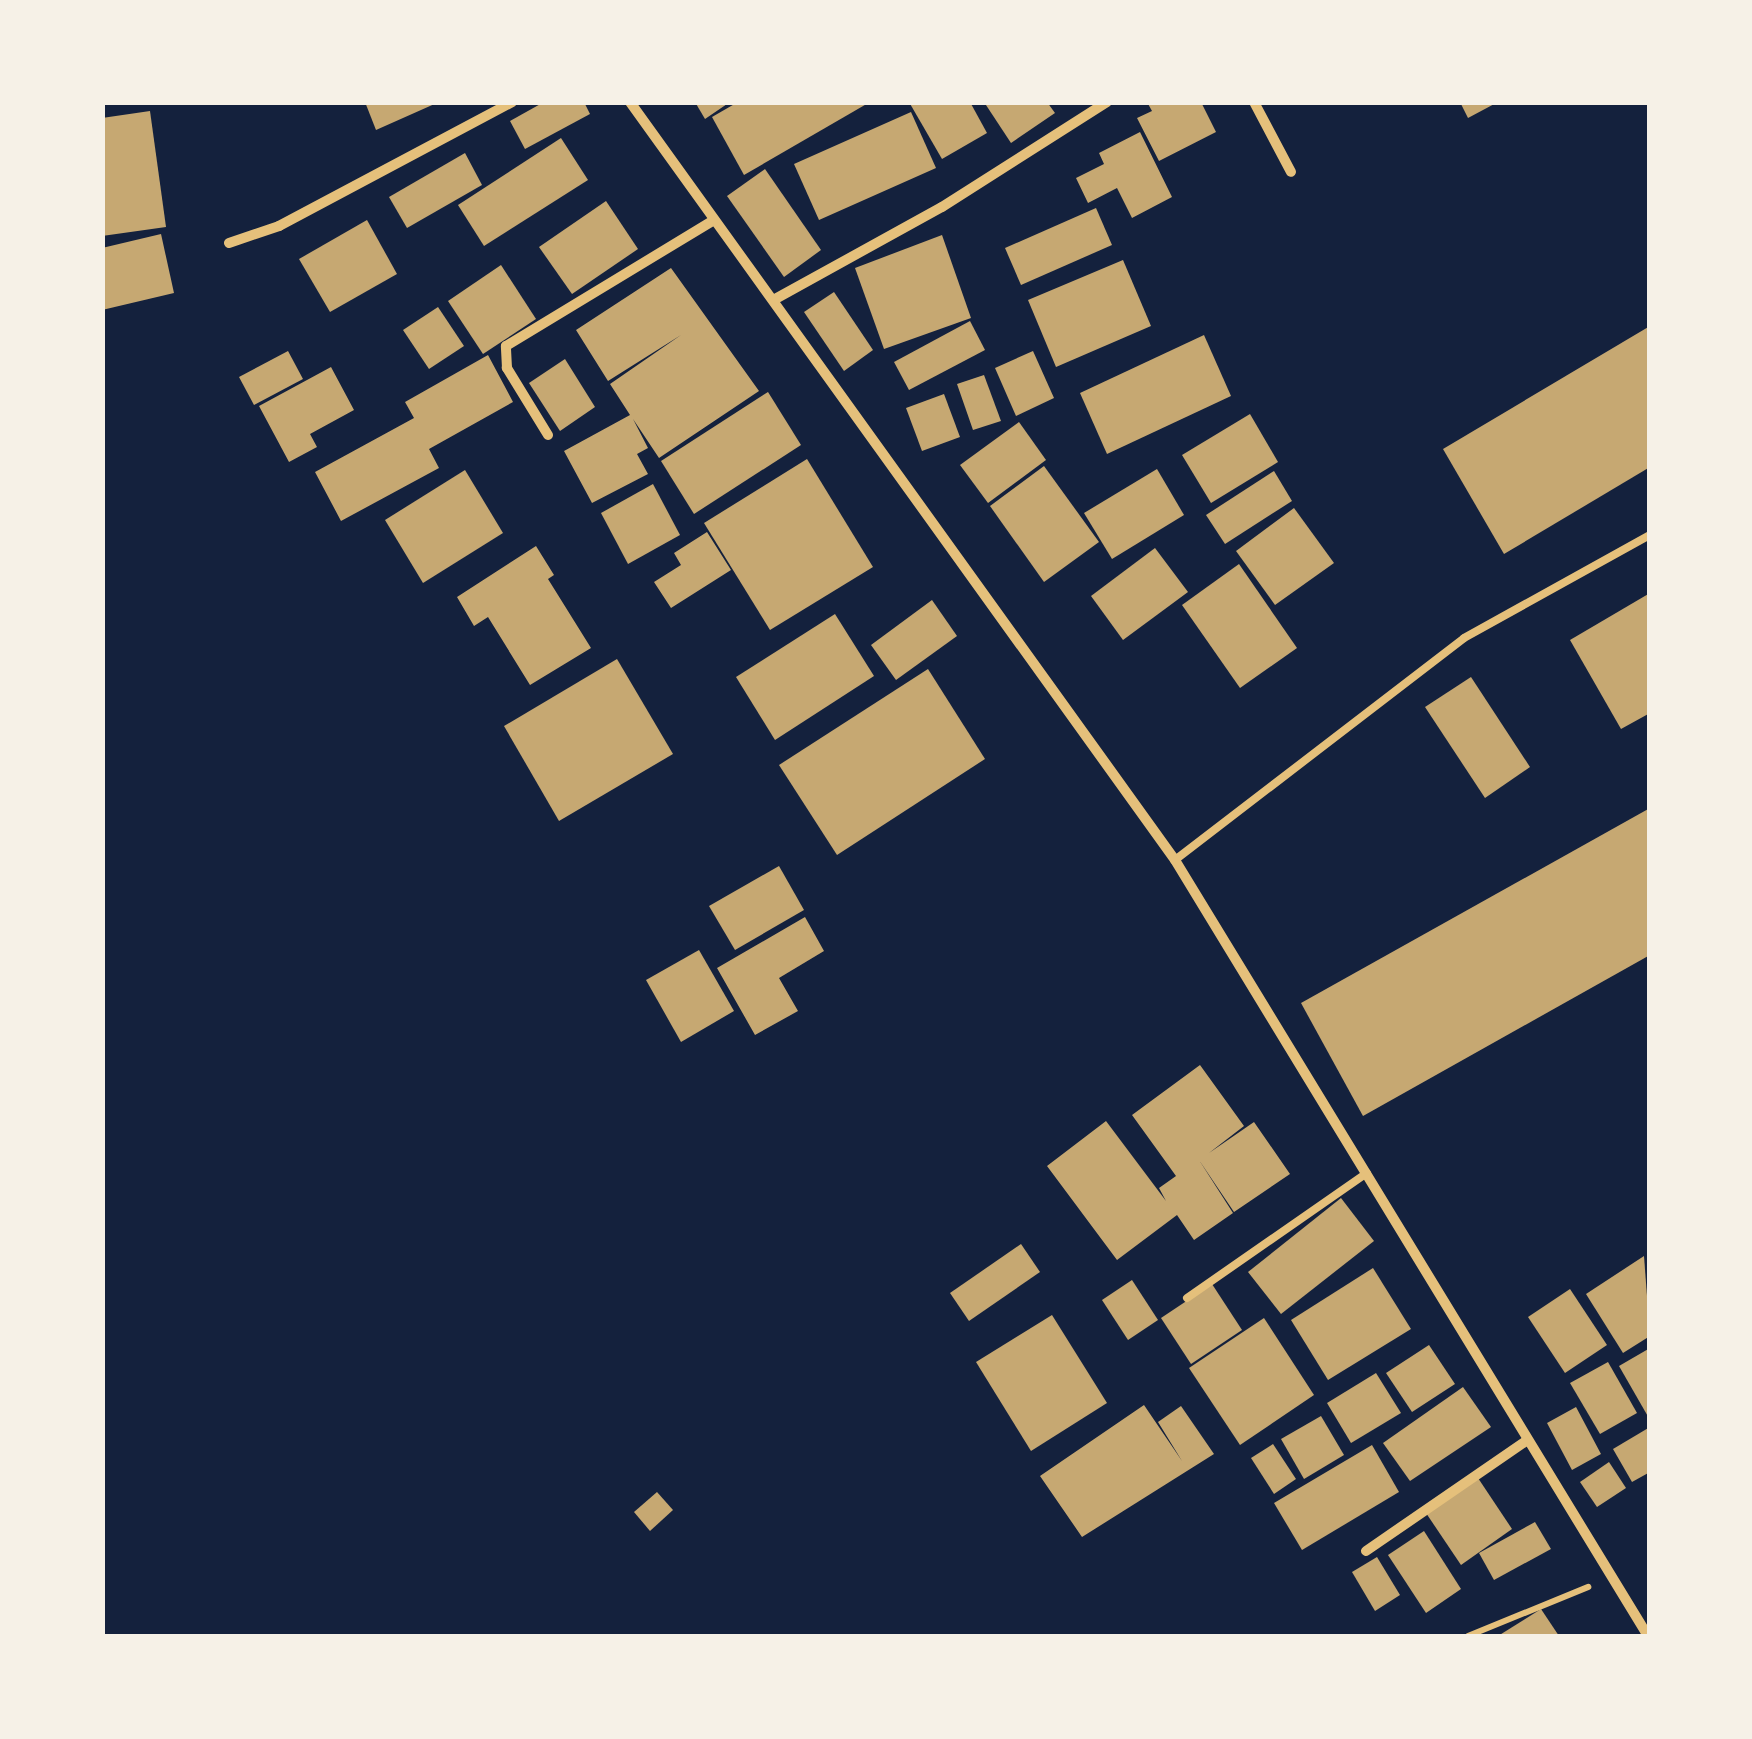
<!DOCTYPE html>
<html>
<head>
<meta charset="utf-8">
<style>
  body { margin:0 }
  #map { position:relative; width:1752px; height:1739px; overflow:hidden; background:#14213d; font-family:Commissioner,sans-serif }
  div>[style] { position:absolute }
  .building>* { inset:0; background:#c6a872 }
  .path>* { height:6px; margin:-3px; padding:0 3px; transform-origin:3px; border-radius:3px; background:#e5c07b }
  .service>* { height:8px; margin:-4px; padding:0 4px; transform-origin:4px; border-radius:4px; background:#e5c07b }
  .minor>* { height:10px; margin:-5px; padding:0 5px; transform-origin:5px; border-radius:5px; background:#e5c07b }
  span { translate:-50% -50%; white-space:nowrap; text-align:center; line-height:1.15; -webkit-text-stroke:9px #f6f1e7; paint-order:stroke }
  .frame { position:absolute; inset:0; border:105px solid #f6f1e7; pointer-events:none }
</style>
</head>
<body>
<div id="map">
  <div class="building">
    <div style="clip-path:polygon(365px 102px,439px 102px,376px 130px)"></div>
    <div style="clip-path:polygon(544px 102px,584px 102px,590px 114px,525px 149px,510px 121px)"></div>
    <div style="clip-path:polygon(695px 102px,730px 102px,705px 119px)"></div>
    <div style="clip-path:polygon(738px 102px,870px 102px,744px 175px,712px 117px)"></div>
    <div style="clip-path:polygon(909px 102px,970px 102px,987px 133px,942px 159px)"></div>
    <div style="clip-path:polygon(984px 102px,1047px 102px,1055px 113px,1011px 143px)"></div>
    <div style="clip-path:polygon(1147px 102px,1201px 102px,1216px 132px,1159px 161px,1137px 118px,1152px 111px)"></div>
    <div style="clip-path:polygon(1460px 102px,1498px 102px,1468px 118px)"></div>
    <div style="clip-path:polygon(150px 111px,166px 227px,102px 236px,102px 118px)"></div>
    <div style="clip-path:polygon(911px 112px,936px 168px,819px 220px,794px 164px)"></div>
    <div style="clip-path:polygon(1140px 132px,1172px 197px,1132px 218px,1117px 188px,1088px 203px,1076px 178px,1104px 164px,1099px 153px)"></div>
    <div style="clip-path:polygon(561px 138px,588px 180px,484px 246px,458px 205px)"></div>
    <div style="clip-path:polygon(465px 153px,482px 185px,407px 228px,389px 197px)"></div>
    <div style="clip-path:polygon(765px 169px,821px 250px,784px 277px,727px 196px)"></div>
    <div style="clip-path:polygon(606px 201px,638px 249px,572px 294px,539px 247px)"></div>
    <div style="clip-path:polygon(1096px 208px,1112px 245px,1021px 285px,1005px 248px)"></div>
    <div style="clip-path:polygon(367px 220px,397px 274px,330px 312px,299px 259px)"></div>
    <div style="clip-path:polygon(161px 234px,174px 293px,102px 310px,102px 248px)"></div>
    <div style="clip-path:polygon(942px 235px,971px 318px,884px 349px,855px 268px)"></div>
    <div style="clip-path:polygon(1123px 260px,1151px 326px,1056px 367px,1028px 300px)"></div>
    <div style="clip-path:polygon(501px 265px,536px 319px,483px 354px,448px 301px)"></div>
    <div style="clip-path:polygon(671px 268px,759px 391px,659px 458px,633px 419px,648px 448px,637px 454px,648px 474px,592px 503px,564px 451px,630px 415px,610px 384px,681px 335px,608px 381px,576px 330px)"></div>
    <div style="clip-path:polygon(834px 292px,873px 350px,844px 371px,804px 312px)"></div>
    <div style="clip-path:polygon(438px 307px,464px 346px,429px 369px,403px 330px)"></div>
    <div style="clip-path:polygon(970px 321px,985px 350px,909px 390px,894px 362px)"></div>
    <div style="clip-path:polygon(1650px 326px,1650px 467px,1504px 554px,1443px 449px)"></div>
    <div style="clip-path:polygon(1204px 335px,1231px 396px,1107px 454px,1080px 393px)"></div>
    <div style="clip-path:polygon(288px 351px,303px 379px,254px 405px,239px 377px)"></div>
    <div style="clip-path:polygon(1033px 351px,1054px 398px,1016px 416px,995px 368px)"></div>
    <div style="clip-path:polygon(488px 355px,513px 402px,429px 449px,439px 468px,341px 521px,315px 472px,414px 418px,405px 402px)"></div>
    <div style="clip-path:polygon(565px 359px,595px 407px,560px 431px,529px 383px)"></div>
    <div style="clip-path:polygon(331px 367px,354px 410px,310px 434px,317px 447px,289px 462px,259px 406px)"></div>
    <div style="clip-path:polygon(984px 375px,1001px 421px,973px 430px,957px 384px)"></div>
    <div style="clip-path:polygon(768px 392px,801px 445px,694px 514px,661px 461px)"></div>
    <div style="clip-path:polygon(944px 394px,960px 437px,922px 451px,906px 408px)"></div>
    <div style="clip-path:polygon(1250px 414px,1278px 462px,1211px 503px,1182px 455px)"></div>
    <div style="clip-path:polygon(1019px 422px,1046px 460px,988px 503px,960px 465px)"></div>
    <div style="clip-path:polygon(807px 459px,873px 567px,770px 630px,704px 523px)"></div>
    <div style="clip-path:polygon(1044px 466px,1099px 542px,1044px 582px,990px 506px)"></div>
    <div style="clip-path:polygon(1157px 469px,1184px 515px,1112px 559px,1084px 513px)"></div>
    <div style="clip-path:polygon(465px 470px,503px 533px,423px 583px,385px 520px)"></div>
    <div style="clip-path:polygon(1274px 471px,1292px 501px,1225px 544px,1206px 515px)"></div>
    <div style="clip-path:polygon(653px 484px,680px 535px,628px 564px,601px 513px)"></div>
    <div style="clip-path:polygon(1294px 508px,1334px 563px,1275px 605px,1236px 551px)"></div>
    <div style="clip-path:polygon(707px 532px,731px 570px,671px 608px,654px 582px,681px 565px,674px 553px)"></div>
    <div style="clip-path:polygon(536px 546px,554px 575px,548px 579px,591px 648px,530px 685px,488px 617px,474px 626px,457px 597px)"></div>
    <div style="clip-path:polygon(1155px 548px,1188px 592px,1123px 640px,1091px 596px)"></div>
    <div style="clip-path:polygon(1239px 564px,1297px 648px,1240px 688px,1182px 605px)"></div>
    <div style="clip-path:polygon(1650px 593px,1650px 713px,1621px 729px,1570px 640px)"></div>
    <div style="clip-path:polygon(932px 600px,957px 636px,896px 680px,871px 645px)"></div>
    <div style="clip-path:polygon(835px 614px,874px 676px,775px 740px,736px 677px)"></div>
    <div style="clip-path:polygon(617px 659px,673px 754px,559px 821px,504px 726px)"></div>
    <div style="clip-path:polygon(928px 669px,985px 759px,837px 855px,779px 765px)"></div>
    <div style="clip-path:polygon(1471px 677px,1530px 767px,1485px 798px,1425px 707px)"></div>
    <div style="clip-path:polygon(1650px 808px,1650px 955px,1363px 1116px,1301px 1003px)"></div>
    <div style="clip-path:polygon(779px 866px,804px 910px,735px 950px,709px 906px)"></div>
    <div style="clip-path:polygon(805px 917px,824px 951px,779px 978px,798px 1011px,755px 1035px,717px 968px)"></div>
    <div style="clip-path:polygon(699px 950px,734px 1011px,681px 1042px,646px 980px)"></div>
    <div style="clip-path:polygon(1200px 1065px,1244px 1126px,1209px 1153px,1254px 1122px,1290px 1174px,1234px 1212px,1199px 1160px,1233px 1213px,1194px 1240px,1177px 1215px,1117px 1260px,1047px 1166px,1106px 1121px,1166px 1201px,1159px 1188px,1176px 1176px,1132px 1115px)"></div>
    <div style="clip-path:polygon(1341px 1198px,1374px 1241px,1281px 1314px,1248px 1272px)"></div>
    <div style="clip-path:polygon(1021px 1244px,1040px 1272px,969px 1321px,950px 1293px)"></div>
    <div style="clip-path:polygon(1644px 1256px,1650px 1336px,1623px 1353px,1586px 1294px)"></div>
    <div style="clip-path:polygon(1373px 1268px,1411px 1329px,1328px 1380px,1291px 1320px)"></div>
    <div style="clip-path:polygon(1132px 1280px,1158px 1320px,1128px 1340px,1102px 1300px)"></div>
    <div style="clip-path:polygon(1212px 1284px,1242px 1330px,1191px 1364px,1161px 1318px)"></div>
    <div style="clip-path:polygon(1570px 1289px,1607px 1345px,1565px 1373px,1528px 1317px)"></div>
    <div style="clip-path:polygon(1052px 1315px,1107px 1403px,1031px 1451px,976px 1362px)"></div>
    <div style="clip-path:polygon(1264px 1318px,1314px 1395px,1240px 1445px,1189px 1368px)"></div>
    <div style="clip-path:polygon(1429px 1345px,1455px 1384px,1412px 1412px,1386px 1373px)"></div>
    <div style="clip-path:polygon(1650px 1348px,1650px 1420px,1619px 1366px)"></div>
    <div style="clip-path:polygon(1608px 1362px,1637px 1413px,1600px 1434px,1570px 1383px)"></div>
    <div style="clip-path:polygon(1376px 1373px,1401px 1413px,1351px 1443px,1327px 1403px)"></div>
    <div style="clip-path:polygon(1463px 1387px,1491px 1427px,1410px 1481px,1383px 1443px)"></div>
    <div style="clip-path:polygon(1144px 1405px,1182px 1461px,1158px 1422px,1181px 1406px,1214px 1454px,1082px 1537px,1040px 1476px)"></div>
    <div style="clip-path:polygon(1576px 1407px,1601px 1454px,1572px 1470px,1547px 1423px)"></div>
    <div style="clip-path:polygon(1321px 1416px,1344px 1455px,1304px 1479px,1281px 1439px)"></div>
    <div style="clip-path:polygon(1650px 1427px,1650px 1472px,1632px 1482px,1613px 1449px)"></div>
    <div style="clip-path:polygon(1273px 1444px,1296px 1479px,1274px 1494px,1251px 1458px)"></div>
    <div style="clip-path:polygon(1372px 1445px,1399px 1492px,1302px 1550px,1274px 1503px)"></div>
    <div style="clip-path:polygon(1609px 1462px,1626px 1488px,1597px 1507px,1580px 1482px)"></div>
    <div style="clip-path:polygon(1478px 1478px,1512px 1529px,1461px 1565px,1426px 1513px)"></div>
    <div style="clip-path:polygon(657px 1492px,673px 1510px,650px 1531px,634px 1512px)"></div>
    <div style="clip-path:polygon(1535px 1522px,1551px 1549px,1494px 1580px,1479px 1553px)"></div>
    <div style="clip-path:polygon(1424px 1531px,1461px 1589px,1426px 1613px,1388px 1555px)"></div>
    <div style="clip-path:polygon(1377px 1557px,1400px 1595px,1375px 1611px,1352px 1572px)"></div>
    <div style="clip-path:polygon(1541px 1609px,1559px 1636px,1498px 1636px)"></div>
  </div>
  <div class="path">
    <div style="left:1468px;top:1636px;width:130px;rotate:-22.2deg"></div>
  </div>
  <div class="service">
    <div style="left:1175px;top:860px;width:364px;rotate:-37.5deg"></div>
    <div style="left:1464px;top:638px;width:213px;rotate:-29deg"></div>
    <div style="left:1187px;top:1298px;width:219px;rotate:-34.8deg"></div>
  </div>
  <div class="minor">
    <div style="left:630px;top:102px;width:934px;rotate:54.28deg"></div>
    <div style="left:1175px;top:860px;width:909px;rotate:58.64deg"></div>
    <div style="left:1254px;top:102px;width:79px;rotate:62.1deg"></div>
    <div style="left:229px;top:243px;width:53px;rotate:-18.8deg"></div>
    <div style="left:279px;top:226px;width:264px;rotate:-28deg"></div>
    <div style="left:777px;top:298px;width:188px;rotate:-28.9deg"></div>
    <div style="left:942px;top:207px;width:196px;rotate:-32.5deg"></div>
    <div style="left:548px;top:435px;width:79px;rotate:-121.5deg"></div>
    <div style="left:507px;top:368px;width:22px;rotate:-93deg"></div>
    <div style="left:506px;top:346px;width:243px;rotate:-31.2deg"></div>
    <div style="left:1366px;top:1551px;width:194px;rotate:-34.5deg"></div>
  </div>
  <div class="frame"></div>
</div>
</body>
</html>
